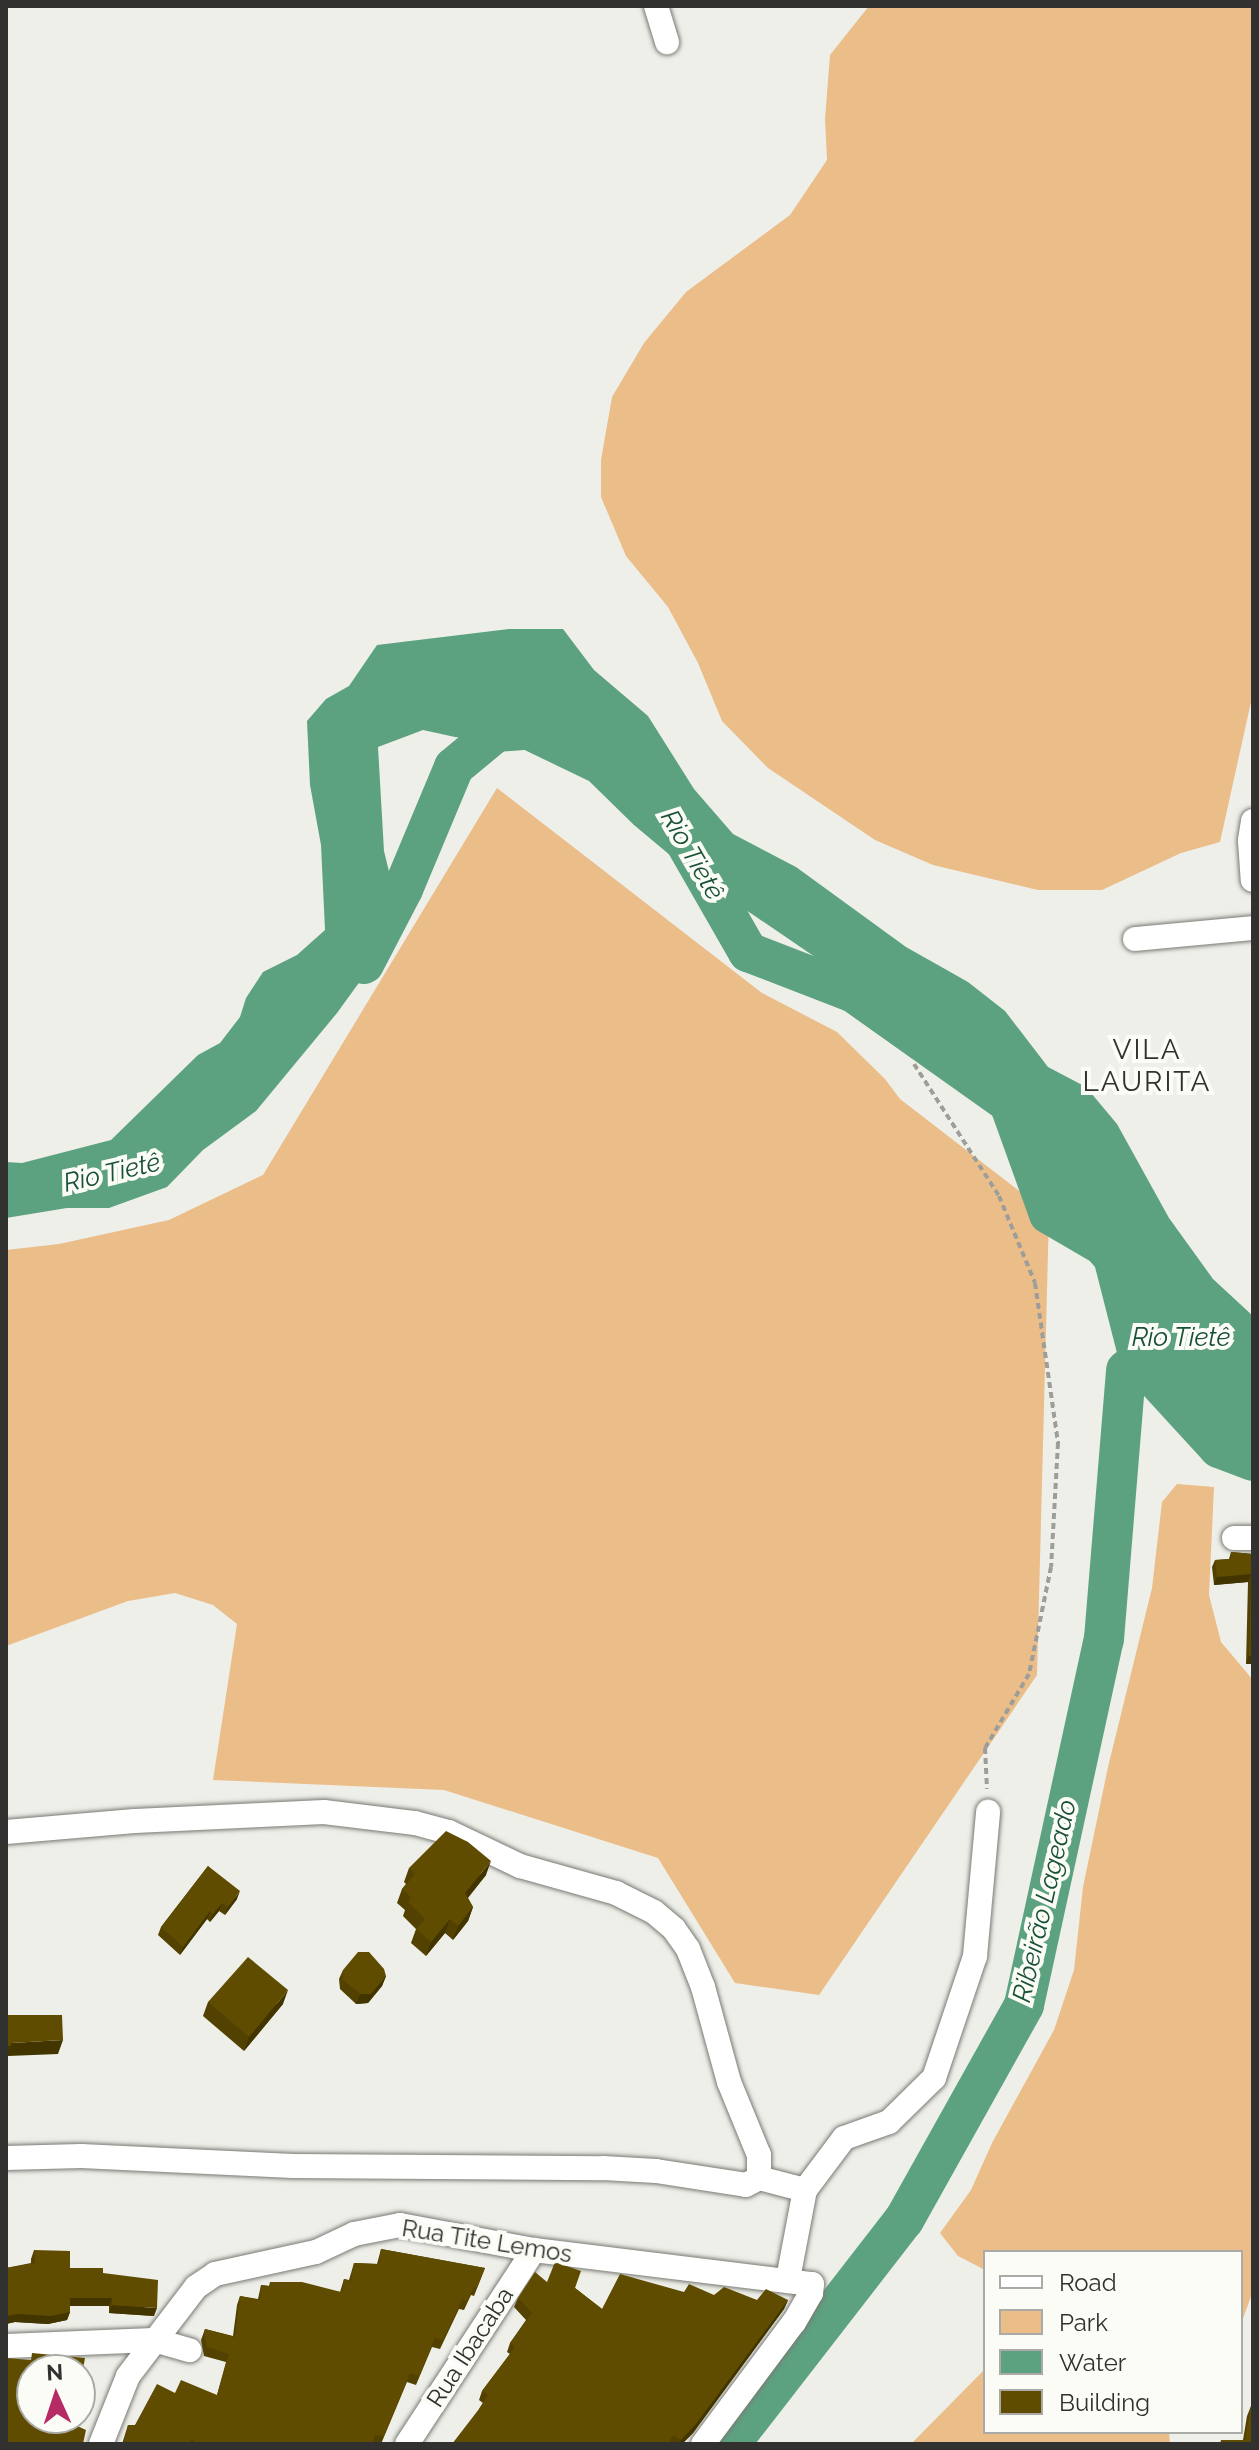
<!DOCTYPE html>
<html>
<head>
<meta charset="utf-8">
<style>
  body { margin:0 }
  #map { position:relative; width:1259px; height:2450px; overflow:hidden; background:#eeefe9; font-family:Raleway,sans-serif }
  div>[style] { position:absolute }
  .green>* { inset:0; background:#ebbd89 }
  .water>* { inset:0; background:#5da280 }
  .river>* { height:40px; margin:-20px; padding:0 20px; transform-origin:20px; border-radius:20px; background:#5da280 }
  .path>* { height:4px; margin-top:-2px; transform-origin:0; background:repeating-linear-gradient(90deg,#9d9e99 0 6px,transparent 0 10px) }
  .roads { filter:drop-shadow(0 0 2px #797a74) drop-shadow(0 0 2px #797a74) }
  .minor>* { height:24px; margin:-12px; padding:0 12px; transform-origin:12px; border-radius:12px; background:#fff }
  .wall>* { inset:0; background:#524100 }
  .shaded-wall>* { inset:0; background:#423500 }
  .building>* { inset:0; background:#5f4c00 }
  span { translate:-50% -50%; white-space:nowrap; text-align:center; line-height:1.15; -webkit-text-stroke:8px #fbfcf6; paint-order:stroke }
  .street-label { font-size:24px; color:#31322f }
  .water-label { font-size:26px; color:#195038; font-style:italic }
  .quarter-label { font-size:28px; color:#31322f; letter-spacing:2px }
  .frame { position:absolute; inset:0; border:8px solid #31322f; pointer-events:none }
  .legend { position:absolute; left:983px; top:2250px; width:260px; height:184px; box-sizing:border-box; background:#fbfcf6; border:2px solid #aaaba6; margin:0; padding:10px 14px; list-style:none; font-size:24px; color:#31322f }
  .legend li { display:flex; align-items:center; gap:16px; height:40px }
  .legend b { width:40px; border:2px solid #aaaba6 }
  .north { position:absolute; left:16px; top:2354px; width:80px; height:80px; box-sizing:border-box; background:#fbfcf6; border:2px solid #aaaba6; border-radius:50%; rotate:357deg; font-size:22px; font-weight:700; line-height:32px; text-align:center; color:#31322f }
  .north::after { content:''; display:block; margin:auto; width:28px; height:36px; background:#b62b65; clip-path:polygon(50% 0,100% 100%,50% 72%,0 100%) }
</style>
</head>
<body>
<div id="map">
  <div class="green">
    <div style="clip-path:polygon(869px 6px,1253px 6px,1253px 693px,1220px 842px,1181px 853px,1102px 890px,1038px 890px,933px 865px,875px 840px,768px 768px,722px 721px,698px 663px,668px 607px,626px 556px,601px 497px,601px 460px,612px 397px,644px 343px,686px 292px,790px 215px,827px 160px,825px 119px,830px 55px)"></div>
    <div style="clip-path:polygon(497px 788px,762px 993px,837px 1032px,885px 1079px,900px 1099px,1049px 1214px,1037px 1675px,819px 1995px,735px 1983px,658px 1858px,444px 1790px,213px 1780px,237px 1624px,213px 1605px,175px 1593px,128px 1601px,6px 1646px,6px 1250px,59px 1244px,169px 1220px,263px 1175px)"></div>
    <div style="clip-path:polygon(1177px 1484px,1214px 1487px,1209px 1595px,1221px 1642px,1253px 1680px,1253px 2291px,1241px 2324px,1241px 2252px,985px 2252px,985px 2270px,958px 2256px,940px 2233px,971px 2190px,992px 2143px,1054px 2030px,1074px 1970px,1083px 1887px,1108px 1767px,1152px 1588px,1162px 1502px)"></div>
    <div style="clip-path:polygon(985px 2369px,985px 2432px,1169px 2432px,1170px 2444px,911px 2444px)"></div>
  </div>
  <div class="water">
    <div style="clip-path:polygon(509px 629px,563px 629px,594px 670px,648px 716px,694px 789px,733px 834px,796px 867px,906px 947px,968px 982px,1005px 1011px,1048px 1067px,1086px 1087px,1117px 1124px,1169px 1218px,1213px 1279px,1253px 1316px,1253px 1455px,1204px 1411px,1140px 1392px,1118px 1357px,1095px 1267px,1049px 1214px,1036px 1146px,982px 1071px,689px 871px,634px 825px,589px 781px,508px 742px,455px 737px,423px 730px,378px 747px,384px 851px,395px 896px,382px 951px,337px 1013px,256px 1111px,203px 1150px,167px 1187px,109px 1208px,67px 1208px,6px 1218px,6px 1162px,22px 1163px,111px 1140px,198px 1055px,220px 1043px,240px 1017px,246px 998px,263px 972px,297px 955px,325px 930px,321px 845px,310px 785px,307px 721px,326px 699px,349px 686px,377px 645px)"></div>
  </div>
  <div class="river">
    <div style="left:681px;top:835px;width:135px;rotate:60.2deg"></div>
    <div style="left:748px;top:952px;width:114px;rotate:21.1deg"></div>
    <div style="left:854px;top:993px;width:190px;rotate:35.4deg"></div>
    <div style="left:1009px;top:1103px;width:118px;rotate:70.2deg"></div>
    <div style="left:1049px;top:1214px;width:56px;rotate:30.3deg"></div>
    <div style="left:364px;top:964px;width:85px;rotate:-62.5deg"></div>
    <div style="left:403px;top:889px;width:132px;rotate:-67.3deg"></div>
    <div style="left:454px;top:767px;width:55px;rotate:-39.8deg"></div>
    <div style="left:496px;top:732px;width:40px;rotate:-4.3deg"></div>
    <div style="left:1141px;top:1363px;width:115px;rotate:47.5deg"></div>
    <div style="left:1219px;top:1448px;width:36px;rotate:21deg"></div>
    <div style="left:730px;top:2444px;width:284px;rotate:-52.2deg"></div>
    <div style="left:904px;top:2220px;width:246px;rotate:-60.8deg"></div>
    <div style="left:1024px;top:2005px;width:375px;rotate:-77.7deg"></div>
    <div style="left:1104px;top:1639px;width:270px;rotate:-85.3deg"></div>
  </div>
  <div class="path">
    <div style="left:914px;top:1064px;width:157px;rotate:57.2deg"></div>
    <div style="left:999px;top:1196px;width:94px;rotate:67.5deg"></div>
    <div style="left:1035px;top:1283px;width:162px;rotate:81.8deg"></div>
    <div style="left:1058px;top:1443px;width:124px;rotate:93.2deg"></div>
    <div style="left:1051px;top:1567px;width:109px;rotate:101.6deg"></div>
    <div style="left:1029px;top:1674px;width:86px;rotate:120.7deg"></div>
    <div style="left:985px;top:1748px;width:41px;rotate:87.2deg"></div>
  </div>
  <div class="roads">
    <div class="minor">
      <div style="left:656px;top:6px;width:38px;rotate:73deg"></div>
      <div style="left:1253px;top:821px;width:20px;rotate:99deg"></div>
      <div style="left:1250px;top:841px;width:39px;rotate:86deg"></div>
      <div style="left:1135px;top:939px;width:119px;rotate:-5.3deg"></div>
      <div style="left:1234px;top:1538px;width:19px"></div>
      <div style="left:6px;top:1832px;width:129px;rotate:-4.9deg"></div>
      <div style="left:135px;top:1821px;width:189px;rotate:-2.7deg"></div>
      <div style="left:324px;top:1812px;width:92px;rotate:6.9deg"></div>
      <div style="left:415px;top:1823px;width:35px;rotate:15deg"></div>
      <div style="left:449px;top:1832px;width:79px;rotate:25.6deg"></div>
      <div style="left:520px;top:1866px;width:100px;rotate:15.7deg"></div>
      <div style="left:616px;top:1893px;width:42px;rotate:26.6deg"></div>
      <div style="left:654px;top:1912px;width:26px;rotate:40deg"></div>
      <div style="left:674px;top:1929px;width:24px;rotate:55deg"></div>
      <div style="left:688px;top:1949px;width:41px;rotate:68.5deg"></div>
      <div style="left:703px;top:1987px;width:98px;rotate:74.7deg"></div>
      <div style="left:729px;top:2082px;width:79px;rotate:67.7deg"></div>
      <div style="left:759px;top:2155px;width:23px;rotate:90deg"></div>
      <div style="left:6px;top:2158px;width:75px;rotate:-1.5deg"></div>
      <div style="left:81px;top:2156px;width:212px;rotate:2.7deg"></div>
      <div style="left:293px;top:2166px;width:310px;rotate:0.4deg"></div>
      <div style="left:603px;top:2168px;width:53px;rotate:3.2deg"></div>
      <div style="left:656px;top:2171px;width:91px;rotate:8.8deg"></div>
      <div style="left:746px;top:2185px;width:15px;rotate:-28deg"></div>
      <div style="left:759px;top:2178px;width:48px;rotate:14.6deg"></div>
      <div style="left:788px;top:2279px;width:91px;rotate:-79.2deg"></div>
      <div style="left:805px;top:2190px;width:65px;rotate:-53.1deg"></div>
      <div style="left:844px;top:2138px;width:48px;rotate:-19.6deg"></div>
      <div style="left:889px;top:2122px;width:63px;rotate:-44.4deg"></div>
      <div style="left:934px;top:2078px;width:129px;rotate:-71.4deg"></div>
      <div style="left:975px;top:1956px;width:145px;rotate:-84.8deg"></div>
      <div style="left:6px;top:2346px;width:148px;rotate:-2.3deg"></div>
      <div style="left:154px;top:2340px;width:37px;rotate:16deg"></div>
      <div style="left:101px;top:2444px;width:73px;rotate:-68.3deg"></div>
      <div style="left:128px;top:2376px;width:112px;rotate:-52.6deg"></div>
      <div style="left:196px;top:2287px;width:23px;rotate:-34deg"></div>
      <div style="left:215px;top:2274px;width:103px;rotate:-12.3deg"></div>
      <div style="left:316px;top:2252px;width:42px;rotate:-25.3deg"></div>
      <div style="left:354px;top:2234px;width:47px;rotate:-11.1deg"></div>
      <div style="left:400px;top:2225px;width:136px;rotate:10.6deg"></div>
      <div style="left:534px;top:2250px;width:280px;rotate:7deg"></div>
      <div style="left:812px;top:2284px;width:9px;rotate:96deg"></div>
      <div style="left:811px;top:2293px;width:34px;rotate:120deg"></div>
      <div style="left:794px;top:2322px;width:152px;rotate:126.7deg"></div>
      <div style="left:407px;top:2444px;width:232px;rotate:-56.8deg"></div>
    </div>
  </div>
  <div class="wall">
    <div style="clip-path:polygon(1231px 1552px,1253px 1554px,1253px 1664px,1246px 1664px,1248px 1582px,1214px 1585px,1212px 1567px,1215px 1560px,1229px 1559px)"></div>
    <div style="clip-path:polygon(208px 1866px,237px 1899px,225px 1915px,219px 1911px,210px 1922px,207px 1919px,180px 1955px,158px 1935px,161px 1927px)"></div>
    <div style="clip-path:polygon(409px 1868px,486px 1875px,468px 1898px,473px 1907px,468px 1921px,453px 1940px,445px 1933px,426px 1956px,411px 1943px,416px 1929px,403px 1916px,405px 1910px,397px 1903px,402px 1889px,406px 1884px,404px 1882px)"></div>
    <div style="clip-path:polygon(343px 1970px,386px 1976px,382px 1986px,368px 2003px,356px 2004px,340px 1989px,339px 1979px)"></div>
    <div style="clip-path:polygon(208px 2002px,283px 2004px,244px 2051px,203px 2016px)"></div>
    <div style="clip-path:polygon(381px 2249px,485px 2268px,474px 2296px,471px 2295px,464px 2310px,459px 2309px,440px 2349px,432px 2347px,416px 2385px,407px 2382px,381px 2444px,122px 2444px,128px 2425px,135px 2425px,175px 2393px,217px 2395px,226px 2362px,204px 2356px,201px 2340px,205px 2329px,233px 2336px,237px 2305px,240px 2296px,258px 2299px,261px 2285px,269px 2286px,270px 2282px,340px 2292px,344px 2279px,349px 2280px,354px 2263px,377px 2264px)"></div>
    <div style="clip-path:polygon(34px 2250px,70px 2268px,103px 2273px,154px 2316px,109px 2313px,109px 2306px,70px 2306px,70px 2312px,67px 2320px,48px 2324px,15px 2322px,6px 2324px,6px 2268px,31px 2263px,31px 2259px)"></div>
    <div style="clip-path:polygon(547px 2282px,575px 2288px,602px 2309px,684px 2292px,757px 2300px,788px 2300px,784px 2309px,693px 2433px,682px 2444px,671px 2444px,479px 2409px,483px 2403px,479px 2400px,482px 2391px,510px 2354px,507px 2352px,510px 2343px,526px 2320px,514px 2307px,518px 2298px)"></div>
    <div style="clip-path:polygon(1251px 2406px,1253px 2444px,1220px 2444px,1221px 2440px,1243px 2440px,1247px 2416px)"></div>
  </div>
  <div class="shaded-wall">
    <div style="clip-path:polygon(1251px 1574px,1248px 1582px,1214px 1585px,1217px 1577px)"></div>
    <div style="clip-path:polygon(1249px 1656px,1253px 1656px,1253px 1664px,1246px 1664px)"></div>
    <div style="clip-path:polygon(491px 1861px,486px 1875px,460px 1907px,465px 1893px)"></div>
    <div style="clip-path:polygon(240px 1891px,237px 1899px,225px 1915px,228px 1907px)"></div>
    <div style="clip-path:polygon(222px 1903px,219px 1911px,210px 1922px,213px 1914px)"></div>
    <div style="clip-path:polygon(473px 1907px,468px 1921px,453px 1940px,458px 1926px)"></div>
    <div style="clip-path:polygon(210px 1911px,207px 1919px,180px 1955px,183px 1947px)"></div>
    <div style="clip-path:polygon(450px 1919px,445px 1933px,426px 1956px,431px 1942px)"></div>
    <div style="clip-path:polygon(386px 1976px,382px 1986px,368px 2003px,356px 2004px,360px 1994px)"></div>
    <div style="clip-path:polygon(288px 1990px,283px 2004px,244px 2051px,249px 2037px)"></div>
    <div style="clip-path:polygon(63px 2040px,58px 2054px,8px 2056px,6px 2060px,6px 2046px,11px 2043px)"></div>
    <div style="clip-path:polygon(70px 2298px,112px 2298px,109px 2306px,67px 2306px)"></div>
    <div style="clip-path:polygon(788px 2300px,784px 2309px,693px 2433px,682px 2444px,679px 2444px,681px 2440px)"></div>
    <div style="clip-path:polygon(112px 2305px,157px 2308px,154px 2316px,109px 2313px)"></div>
    <div style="clip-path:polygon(70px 2312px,67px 2320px,48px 2324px,15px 2322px,6px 2324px,6px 2316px,18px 2314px)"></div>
  </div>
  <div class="building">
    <div style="clip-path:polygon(1231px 1552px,1253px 1554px,1253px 1656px,1249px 1656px,1251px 1574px,1217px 1577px,1215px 1560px,1231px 1559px)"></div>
    <div style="clip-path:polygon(446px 1831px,468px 1842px,491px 1861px,465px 1893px,473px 1907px,458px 1926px,450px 1919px,431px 1942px,416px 1929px,425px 1919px,408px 1902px,411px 1897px,402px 1889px,415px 1874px,409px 1868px)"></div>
    <div style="clip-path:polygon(208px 1866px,240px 1891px,228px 1907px,222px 1903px,213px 1914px,210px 1911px,183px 1947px,161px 1927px)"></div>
    <div style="clip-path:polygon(358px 1952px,369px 1952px,384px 1969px,386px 1976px,371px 1994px,360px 1994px,343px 1980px,343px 1970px)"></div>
    <div style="clip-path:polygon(248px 1957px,288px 1990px,249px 2037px,208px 2002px)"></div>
    <div style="clip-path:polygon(6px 2015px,62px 2015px,63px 2040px,11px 2043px,11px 2046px,6px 2046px)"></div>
    <div style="clip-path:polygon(381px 2249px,485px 2268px,477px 2288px,474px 2287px,467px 2301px,462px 2300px,443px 2340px,435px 2338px,419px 2376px,410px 2373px,384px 2436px,375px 2435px,372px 2444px,199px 2444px,191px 2439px,190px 2444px,124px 2444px,128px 2425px,135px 2425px,157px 2384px,175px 2393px,181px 2380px,217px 2395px,229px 2354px,207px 2347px,204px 2332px,205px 2329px,235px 2337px,240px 2296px,260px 2300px,261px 2285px,270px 2286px,270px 2282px,302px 2282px,341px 2292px,344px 2279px,351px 2281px,354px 2263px,379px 2264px)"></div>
    <div style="clip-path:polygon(34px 2250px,70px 2251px,70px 2268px,103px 2268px,103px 2273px,158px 2280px,157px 2308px,112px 2305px,112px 2298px,70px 2298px,70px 2312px,51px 2316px,18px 2314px,6px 2316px,6px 2268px,35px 2263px)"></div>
    <div style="clip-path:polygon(555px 2262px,581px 2271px,575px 2288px,602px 2309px,620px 2274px,684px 2292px,689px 2284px,714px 2295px,724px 2287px,757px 2300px,766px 2289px,788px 2300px,696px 2424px,681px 2440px,674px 2435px,667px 2444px,452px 2444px,479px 2409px,488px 2395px,482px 2391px,515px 2347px,510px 2343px,532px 2313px,518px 2298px,535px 2272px,547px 2282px)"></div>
    <div style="clip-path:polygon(32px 2353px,85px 2358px,80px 2386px,80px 2370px,32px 2370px,32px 2418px,74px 2418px,73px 2424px,86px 2430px,83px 2444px,6px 2444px,6px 2358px,31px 2360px)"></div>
    <div style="clip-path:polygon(1251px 2406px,1253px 2407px,1253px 2444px,1221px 2444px,1221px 2440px,1245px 2440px)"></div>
  </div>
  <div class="street-label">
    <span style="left:487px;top:2241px;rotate:9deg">Rua Tite Lemos</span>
    <span style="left:470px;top:2347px;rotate:-57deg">Rua Ibacaba</span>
  </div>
  <div class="water-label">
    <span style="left:692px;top:855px;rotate:60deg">Rio Tietê</span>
    <span style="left:112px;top:1173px;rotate:-13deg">Rio Tietê</span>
    <span style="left:1181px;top:1338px">Rio Tietê</span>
    <span style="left:1045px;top:1901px;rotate:-77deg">Ribeirão Lageado</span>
  </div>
  <div class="quarter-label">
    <span style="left:1147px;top:1066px">VILA<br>LAURITA</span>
  </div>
  <div class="frame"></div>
  <ul class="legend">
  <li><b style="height:10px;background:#fff"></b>Road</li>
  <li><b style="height:22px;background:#ebbd89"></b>Park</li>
  <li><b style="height:22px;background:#5da280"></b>Water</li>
  <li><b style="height:22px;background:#5f4c00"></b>Building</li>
  </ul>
  <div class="north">N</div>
</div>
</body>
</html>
